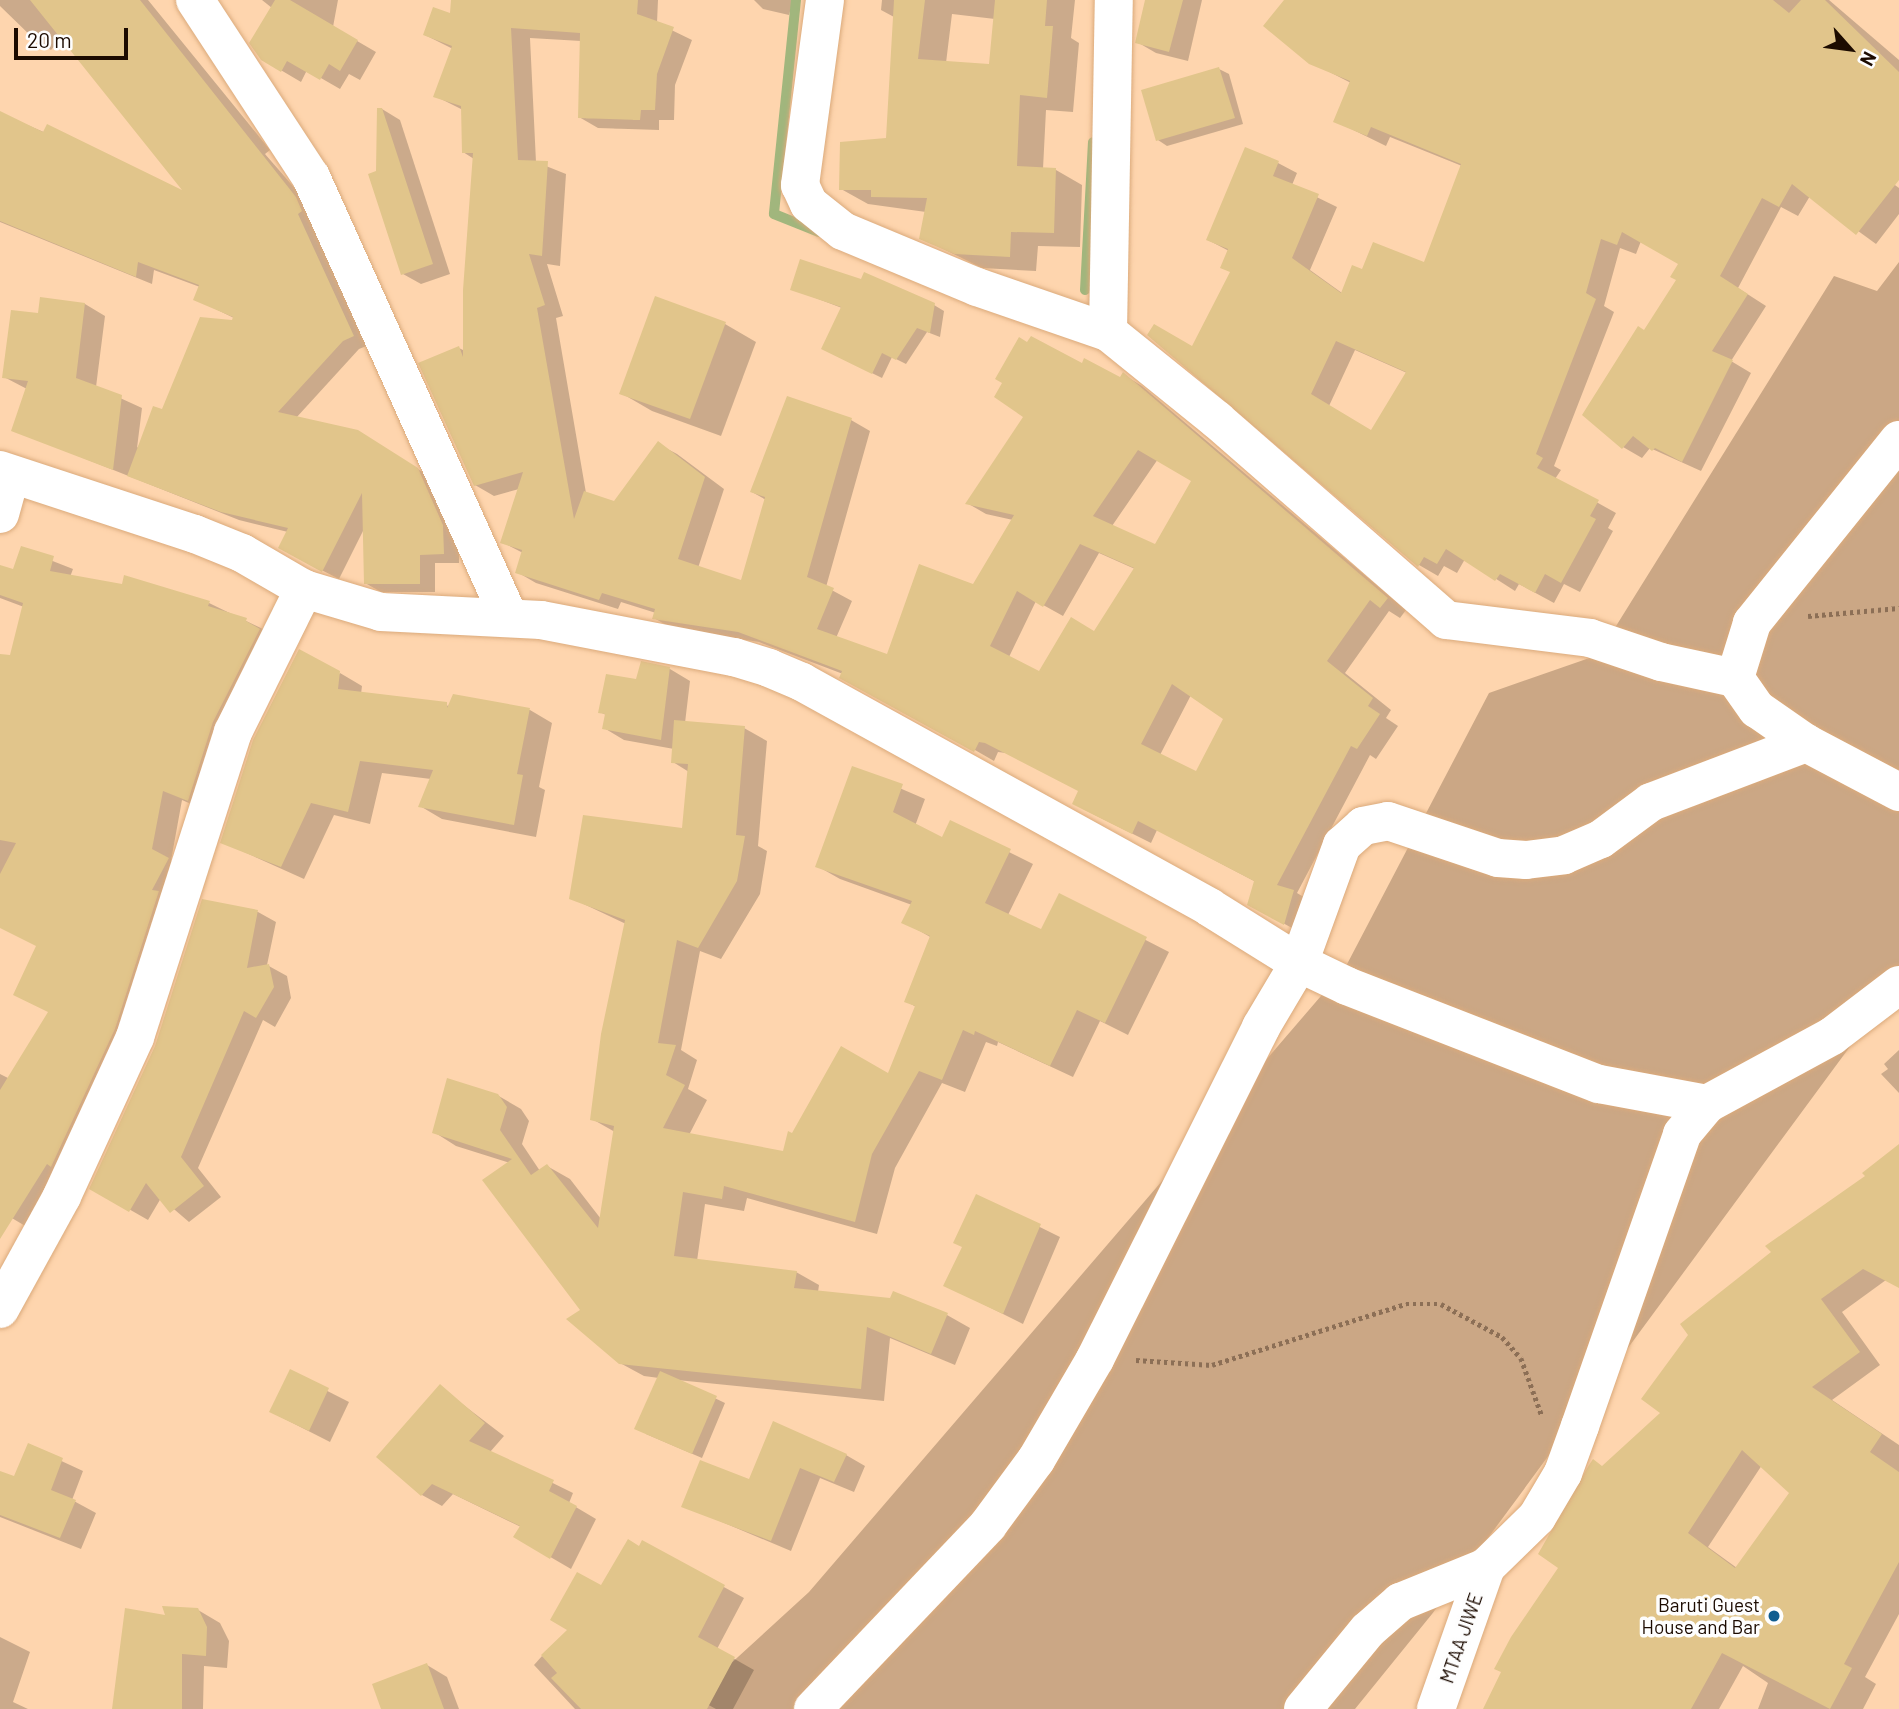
<!DOCTYPE html>
<html>
<head>
<meta charset="utf-8">
<style>
  body { margin:0 }
  #map { position:relative; width:1899px; height:1709px; overflow:hidden; background:#fed5ae; font-family:Barlow,sans-serif }
  div>[style] { position:absolute }
  .green>* { inset:0; background:#cba785 }
  .shadow>* { inset:0; background:#0003 }
  .stream>* { height:10px; margin:-5px; padding:0 5px; transform-origin:5px; border-radius:5px; background:#a1b67d }
  .building>* { inset:0; background:#e1c58b }
  .path>* { height:4.5px; margin-top:-2.25px; transform-origin:0; background:repeating-linear-gradient(90deg,#8c6f56 0 3.5px,transparent 0 7px) }
  .roads { filter:drop-shadow(0 0 2px #dbaa7b) drop-shadow(0 0 2px #dbaa7b) }
  .minor>* { height:38px; margin:-19px; padding:0 19px; transform-origin:19px; border-radius:19px; background:#fff }
  .dots>* { width:19px; height:19px; translate:-50% -50%; box-sizing:border-box; border:4px solid #fefefe; border-radius:50% }
  span { translate:-50% -50%; white-space:nowrap; text-align:center; line-height:1.15; -webkit-text-stroke:7px #fefefe; paint-order:stroke }
  .poi-label { font-size:19px; color:#1c0b00 }
  .right { translate:-100% -50%; text-align:right }
  .street-label { font-size:19px; color:#1c0b00 }
  .north { position:absolute; left:1815px; top:14px; width:70px; height:70px; -webkit-text-stroke:5px #fefefe; paint-order:stroke; rotate:118deg; font-size:19px; font-weight:700; line-height:28px; text-align:center; color:#1c0b00 }
  .north::after { content:''; display:block; margin:auto; width:24px; height:32px; background:#1c0b00; clip-path:polygon(50% 0,100% 100%,50% 72%,0 100%) }
  .scale { position:absolute; left:14px; top:28px; width:114px; height:32px; box-sizing:border-box; border:4px solid #1c0b00; border-top:0; padding-left:9px; font-size:21px; line-height:24px; white-space:nowrap; color:#1c0b00; -webkit-text-stroke:5px #fefefe; paint-order:stroke }
</style>
</head>
<body>
<div id="map">
  <div class="green">
    <div style="clip-path:polygon(1899px 262px,1899px 980px,1432px 1614px,1355px 1709px,681px 1709px,809px 1592px,1345px 968px,1489px 693px,1598px 655px,1834px 276px,1877px 291px)"></div>
  </div>
  <div class="shadow">
    <div style="clip-path:polygon(0 0,148px 0,270px 150px,265px 154px,312px 208px,369px 345px,359px 349px,296px 418px,374px 442px,434px 479px,459px 536px,459px 563px,435px 563px,435px 592px,381px 592px,365px 583px,364px 529px,339px 579px,296px 557px,288px 532px,239px 520px,13px 430px,27px 389px,4px 377px,39px 315px,42px 299px,85px 304px,105px 316px,96px 387px,142px 408px,137px 448px,234px 318px,195px 299px,200px 287px,154px 270px,152px 284px,0 222px,0 113px,188px 195px,62px 37px,51px 50px,36px 41px,0 6px)"></div>
    <div style="clip-path:polygon(262px 0,338px 0,333px 27px,376px 52px,360px 80px,349px 74px,340px 89px,307px 70px,301px 82px,262px 59px,272px 8px)"></div>
    <div style="clip-path:polygon(evenodd,473px 0,658px 0,657px 23px,692px 40px,675px 85px,674px 120px,659px 120px,659px 130px,598px 128px,579px 117px,581px 41px,530px 38px,536px 162px,566px 174px,560px 266px,547px 264px,563px 316px,556px 318px,586px 493px,614px 503px,658px 444px,677px 454px,724px 489px,698px 568px,742px 582px,766px 500px,752px 492px,851px 420px,870px 431px,826px 587px,852px 601px,836px 638px,888px 657px,973px 586px,1013px 520px,986px 514px,967px 503px,1082px 366px,1121px 379px,1124px 375px,1142px 386px,1406px 610px,1400px 618px,1389px 611px,1345px 673px,1391px 710px,1386px 718px,1398px 726px,1376px 759px,1370px 755px,1297px 893px,1312px 902px,1303px 934px,1268px 915px,1256px 882px,1157px 830px,1151px 843px,1093px 814px,1074px 804px,1080px 791px,1006px 753px,998px 752px,994px 761px,843px 674px,759px 642px,673px 629px,654px 618px,656px 613px,621px 602px,618px 609px,536px 583px,517px 572px,523px 553px,502px 542px,519px 489px,494px 496px,475px 485px,459px 348px,465px 351px,474px 159px,463px 152px,463px 110px,435px 96px,453px 49px,425px 35px,466px 21px,473px 0,1158px 459px,1193px 481px,1156px 546px,1112px 526px,1158px 459px,473px 0,1099px 553px,1135px 569px,1095px 633px,1040px 673px,1009px 657px,1036px 601px,1063px 616px,1099px 553px,473px 0,1191px 695px,1225px 718px,1197px 773px,1160px 755px,1191px 695px)"></div>
    <div style="clip-path:polygon(754px 0,793px 0,789px 15px,763px 9px)"></div>
    <div style="clip-path:polygon(evenodd,882px 0,1075px 0,1071px 38px,1079px 43px,1073px 112px,1046px 110px,1043px 169px,1056px 170px,1082px 185px,1080px 247px,1038px 246px,1036px 271px,982px 268px,921px 238px,926px 212px,868px 204px,841px 189px,888px 139px,894px 17px,881px 10px,882px 0,952px 14px,995px 19px,991px 66px,946px 63px,952px 14px)"></div>
    <div style="clip-path:polygon(1147px 0,1202px 0,1188px 61px,1156px 53px,1137px 42px)"></div>
    <div style="clip-path:polygon(evenodd,1287px 0,1829px 0,1899px 60px,1899px 168px,1888px 180px,1899px 188px,1899px 214px,1876px 244px,1810px 196px,1798px 216px,1781px 207px,1738px 288px,1766px 306px,1731px 361px,1751px 373px,1701px 471px,1650px 448px,1642px 458px,1623px 447px,1645px 332px,1678px 280px,1680px 264px,1641px 241px,1636px 254px,1620px 248px,1604px 306px,1614px 312px,1554px 466px,1561px 470px,1555px 479px,1616px 513px,1608px 528px,1613px 531px,1580px 592px,1564px 584px,1554px 603px,1519px 584px,1515px 591px,1465px 559px,1457px 573px,1444px 566px,1438px 576px,1419px 565px,1149px 335px,1193px 349px,1232px 273px,1229px 251px,1208px 240px,1278px 163px,1297px 173px,1292px 185px,1337px 207px,1310px 270px,1342px 293px,1363px 272px,1425px 264px,1462px 166px,1390px 137px,1386px 146px,1335px 121px,1351px 83px,1310px 62px,1287px 0,1355px 350px,1407px 373px,1372px 432px,1329px 406px,1355px 350px)"></div>
    <div style="clip-path:polygon(1219px 69px,1229px 74px,1243px 124px,1167px 146px,1158px 140px)"></div>
    <div style="clip-path:polygon(382px 109px,400px 120px,450px 274px,421px 284px,403px 274px,378px 173px)"></div>
    <div style="clip-path:polygon(792px 289px,934px 305px,944px 311px,940px 337px,927px 332px,906px 364px,892px 357px,882px 378px,833px 354px,842px 308px)"></div>
    <div style="clip-path:polygon(656px 298px,725px 324px,756px 342px,721px 436px,652px 411px,621px 393px)"></div>
    <div style="clip-path:polygon(22px 549px,73px 569px,70px 577px,209px 603px,265px 630px,207px 811px,182px 800px,171px 861px,187px 871px,177px 903px,32px 1230px,0 1211px,0 1074px,12px 1080px,50px 1012px,38px 946px,0 926px,0 656px,11px 656px,24px 607px,0 598px,0 567px,14px 572px)"></div>
    <div style="clip-path:polygon(642px 663px,670px 669px,690px 681px,685px 723px,744px 728px,767px 741px,758px 846px,767px 851px,760px 894px,721px 959px,700px 951px,681px 1050px,697px 1060px,688px 1089px,707px 1100px,689px 1135px,784px 1153px,793px 1135px,889px 1075px,916px 1007px,906px 1001px,932px 938px,904px 922px,912px 905px,840px 879px,817px 866px,853px 768px,925px 799px,915px 826px,942px 840px,950px 823px,1033px 864px,1008px 915px,1042px 931px,1060px 896px,1169px 952px,1128px 1035px,1100px 1021px,1073px 1077px,998px 1042px,997px 1046px,986px 1042px,965px 1092px,942px 1083px,895px 1168px,877px 1234px,747px 1198px,744px 1211px,705px 1204px,697px 1261px,796px 1272px,819px 1285px,818px 1292px,947px 1315px,970px 1328px,955px 1365px,890px 1338px,884px 1401px,677px 1380px,725px 1403px,702px 1458px,646px 1434px,659px 1378px,644px 1376px,620px 1363px,583px 1310px,510px 1163px,456px 1146px,434px 1132px,497px 1095px,521px 1109px,529px 1121px,522px 1144px,540px 1171px,547px 1166px,570px 1179px,601px 1219px,615px 1132px,592px 1119px,626px 924px,571px 898px,683px 830px,689px 772px,673px 762px,674px 749px,624px 740px,604px 728px,606px 715px,600px 712px,637px 681px)"></div>
    <div style="clip-path:polygon(340px 673px,362px 686px,361px 694px,450px 706px,530px 710px,552px 723px,539px 787px,545px 790px,536px 837px,442px 819px,420px 806px,431px 779px,382px 773px,370px 824px,334px 815px,304px 879px,222px 842px)"></div>
    <div style="clip-path:polygon(203px 901px,258px 912px,276px 922px,267px 965px,287px 976px,291px 998px,275px 1027px,263px 1020px,198px 1168px,221px 1197px,189px 1222px,161px 1198px,148px 1220px,92px 1188px,157px 1047px)"></div>
    <div style="clip-path:polygon(1899px 1050px,1899px 1093px,1881px 1074px,1888px 1069px,1884px 1064px)"></div>
    <div style="clip-path:polygon(evenodd,1899px 1146px,1899px 1287px,1886px 1280px,1842px 1312px,1880px 1365px,1832px 1400px,1899px 1445px,1899px 1614px,1865px 1677px,1876px 1684px,1863px 1709px,1758px 1709px,1768px 1683px,1743px 1666px,1719px 1709px,1485px 1709px,1561px 1567px,1603px 1467px,1663px 1412px,1867px 1176px,1899px 1146px,1762px 1465px,1791px 1493px,1737px 1568px,1708px 1547px,1762px 1465px)"></div>
    <div style="clip-path:polygon(977px 1196px,1060px 1237px,1023px 1324px,945px 1285px,964px 1247px)"></div>
    <div style="clip-path:polygon(290px 1372px,349px 1402px,330px 1442px,271px 1412px)"></div>
    <div style="clip-path:polygon(440px 1387px,504px 1436px,490px 1452px,573px 1493px,569px 1503px,596px 1519px,571px 1569px,516px 1537px,521px 1527px,453px 1494px,442px 1506px,422px 1495px)"></div>
    <div style="clip-path:polygon(29px 1446px,83px 1471px,72px 1500px,96px 1513px,81px 1549px,0 1517px,0 1473px,15px 1479px)"></div>
    <div style="clip-path:polygon(846px 1455px,865px 1466px,854px 1492px,820px 1478px,791px 1551px,684px 1506px,750px 1481px)"></div>
    <div style="clip-path:polygon(643px 1543px,744px 1598px,717px 1649px,754px 1670px,733px 1709px,716px 1709px,572px 1631px,601px 1587px)"></div>
    <div style="clip-path:polygon(198px 1610px,220px 1623px,229px 1641px,227px 1668px,204px 1666px,203px 1709px,114px 1709px,168px 1617px)"></div>
    <div style="clip-path:polygon(0 1637px,30px 1652px,13px 1702px,28px 1709px,0 1709px)"></div>
    <div style="clip-path:polygon(542px 1656px,551px 1662px,617px 1709px,575px 1709px,534px 1665px)"></div>
    <div style="clip-path:polygon(427px 1665px,447px 1677px,459px 1709px,383px 1709px)"></div>
  </div>
  <div class="stream">
    <div style="left:796px;top:0;width:215px;rotate:95.9deg"></div>
    <div style="left:774px;top:214px;width:48px;rotate:21.8deg"></div>
    <div style="left:1085px;top:290px;width:148px;rotate:-86.9deg"></div>
  </div>
  <div class="building">
    <div style="clip-path:polygon(30px 0,140px 0,296px 197px,302px 211px,298px 214px,354px 336px,343px 341px,278px 412px,358px 430px,418px 468px,443px 525px,444px 554px,420px 555px,420px 584px,364px 584px,362px 493px,322px 572px,278px 548px,288px 528px,221px 512px,127px 476px,153px 406px,162px 409px,200px 317px,232px 320px,233px 317px,193px 300px,199px 285px,138px 262px,136px 277px,0 221px,0 111px,43px 132px,47px 124px,182px 190px)"></div>
    <div style="clip-path:polygon(275px 0,290px 0,358px 40px,340px 71px,329px 64px,320px 80px,287px 61px,281px 72px,261px 60px,249px 43px)"></div>
    <div style="clip-path:polygon(evenodd,451px 0,638px 0,637px 14px,674px 27px,657px 74px,655px 110px,641px 110px,640px 120px,578px 118px,580px 33px,511px 28px,518px 160px,548px 161px,542px 256px,529px 254px,545px 305px,537px 308px,574px 519px,584px 491px,614px 501px,658px 441px,705px 477px,678px 559px,741px 580px,765px 497px,750px 492px,787px 396px,852px 418px,807px 577px,834px 588px,817px 629px,887px 654px,919px 564px,973px 584px,1014px 515px,965px 504px,1023px 417px,994px 397px,1002px 383px,995px 379px,1019px 337px,1027px 342px,1031px 336px,1082px 363px,1084px 358px,1120px 377px,1123px 372px,1388px 598px,1380px 608px,1370px 600px,1327px 661px,1373px 698px,1368px 706px,1380px 714px,1357px 749px,1351px 746px,1277px 885px,1294px 890px,1284px 925px,1247px 905px,1254px 881px,1138px 821px,1132px 834px,1072px 804px,1078px 791px,985px 743px,979px 742px,974px 752px,839px 678px,842px 671px,738px 632px,652px 619px,655px 609px,602px 593px,599px 600px,515px 573px,522px 550px,500px 543px,523px 472px,474px 486px,418px 363px,459px 346px,463px 357px,463px 290px,473px 153px,462px 153px,461px 106px,433px 97px,452px 46px,423px 35px,433px 7px,450px 13px,451px 0,1138px 450px,1191px 481px,1155px 544px,1093px 516px,1138px 450px,451px 0,1080px 544px,1134px 568px,1094px 631px,1071px 617px,1039px 671px,990px 646px,1017px 591px,1043px 607px,1080px 544px,451px 0,1172px 684px,1223px 719px,1196px 771px,1141px 744px,1172px 684px)"></div>
    <div style="clip-path:polygon(894px 0,925px 0,918px 59px,989px 64px,995px 0,1047px 0,1045px 26px,1053px 26px,1047px 98px,1020px 95px,1017px 166px,1056px 168px,1054px 233px,1011px 232px,1010px 257px,954px 254px,919px 239px,927px 198px,871px 197px,871px 190px,839px 190px,840px 142px,886px 138px)"></div>
    <div style="clip-path:polygon(1145px 0,1183px 0,1169px 52px,1135px 43px)"></div>
    <div style="clip-path:polygon(evenodd,1284px 0,1773px 0,1789px 13px,1801px 0,1825px 0,1899px 72px,1899px 180px,1856px 235px,1792px 184px,1779px 207px,1762px 198px,1720px 276px,1748px 294px,1712px 351px,1733px 360px,1682px 462px,1655px 448px,1652px 451px,1633px 436px,1622px 449px,1582px 415px,1638px 326px,1644px 330px,1676px 280px,1670px 277px,1678px 264px,1622px 232px,1617px 245px,1601px 239px,1586px 293px,1596px 299px,1536px 454px,1543px 458px,1537px 468px,1599px 500px,1590px 516px,1596px 519px,1561px 583px,1545px 574px,1535px 593px,1500px 574px,1495px 581px,1446px 549px,1437px 564px,1424px 557px,1418px 567px,1147px 335px,1154px 324px,1192px 346px,1230px 272px,1220px 268px,1228px 249px,1206px 240px,1245px 147px,1279px 161px,1273px 176px,1319px 194px,1292px 258px,1341px 293px,1352px 265px,1362px 269px,1373px 242px,1424px 262px,1461px 164px,1371px 127px,1367px 136px,1333px 122px,1350px 81px,1309px 64px,1263px 26px,1284px 0,1336px 341px,1406px 372px,1371px 430px,1311px 394px,1336px 341px)"></div>
    <div style="clip-path:polygon(1219px 67px,1235px 118px,1156px 141px,1141px 90px)"></div>
    <div style="clip-path:polygon(377px 108px,382px 108px,433px 264px,401px 275px,368px 174px,376px 171px)"></div>
    <div style="clip-path:polygon(800px 259px,861px 279px,864px 272px,935px 303px,930px 333px,917px 328px,896px 360px,882px 353px,872px 374px,821px 349px,841px 307px,790px 290px)"></div>
    <div style="clip-path:polygon(655px 296px,726px 322px,690px 419px,619px 394px)"></div>
    <div style="clip-path:polygon(40px 297px,85px 303px,76px 378px,122px 395px,113px 470px,11px 431px,28px 381px,2px 378px,11px 310px,38px 313px)"></div>
    <div style="clip-path:polygon(21px 546px,54px 556px,50px 571px,122px 584px,124px 575px,210px 601px,208px 606px,247px 618px,246px 621px,260px 629px,213px 722px,188px 801px,163px 791px,152px 849px,169px 858px,152px 890px,159px 891px,115px 1029px,51px 1167px,47px 1164px,0 1239px,0 1090px,48px 1012px,13px 995px,36px 946px,0 928px,0 874px,16px 843px,0 840px,0 654px,10px 655px,23px 603px,0 595px,0 565px,13px 569px)"></div>
    <div style="clip-path:polygon(299px 649px,340px 671px,338px 689px,447px 702px,447px 708px,453px 694px,530px 708px,517px 774px,523px 775px,514px 825px,418px 807px,433px 770px,360px 761px,348px 812px,311px 803px,281px 867px,220px 843px,253px 740px)"></div>
    <div style="clip-path:polygon(641px 661px,670px 667px,661px 740px,602px 729px,605px 714px,598px 713px,606px 674px,636px 679px)"></div>
    <div style="clip-path:polygon(674px 720px,745px 726px,736px 835px,745px 836px,737px 881px,698px 948px,677px 940px,658px 1043px,676px 1045px,666px 1075px,685px 1085px,663px 1128px,783px 1151px,788px 1131px,792px 1133px,841px 1046px,888px 1073px,915px 1006px,904px 1002px,930px 936px,901px 923px,912px 901px,815px 867px,852px 766px,903px 784px,893px 812px,942px 837px,950px 820px,1011px 849px,985px 903px,1041px 929px,1059px 893px,1147px 937px,1105px 1023px,1077px 1010px,1050px 1066px,975px 1031px,974px 1035px,963px 1030px,942px 1080px,919px 1071px,872px 1154px,855px 1222px,724px 1186px,722px 1199px,683px 1192px,674px 1256px,797px 1271px,794px 1288px,890px 1298px,893px 1291px,948px 1313px,931px 1354px,867px 1327px,861px 1389px,619px 1364px,566px 1319px,580px 1310px,482px 1180px,512px 1159px,432px 1133px,447px 1078px,498px 1094px,507px 1107px,500px 1130px,531px 1175px,547px 1164px,598px 1228px,614px 1126px,590px 1120px,601px 1034px,625px 920px,569px 899px,583px 815px,682px 828px,688px 764px,671px 763px)"></div>
    <div style="clip-path:polygon(202px 899px,258px 910px,247px 968px,269px 964px,274px 987px,256px 1018px,244px 1011px,181px 1157px,204px 1186px,170px 1213px,146px 1183px,129px 1212px,89px 1189px,155px 1046px)"></div>
    <div style="clip-path:polygon(evenodd,1899px 1144px,1899px 1288px,1863px 1269px,1821px 1299px,1860px 1352px,1812px 1387px,1882px 1434px,1870px 1452px,1899px 1472px,1899px 1562px,1844px 1664px,1852px 1668px,1830px 1709px,1722px 1653px,1691px 1709px,1483px 1709px,1501px 1672px,1494px 1669px,1511px 1637px,1558px 1568px,1538px 1554px,1589px 1465px,1593px 1459px,1602px 1466px,1660px 1413px,1641px 1399px,1688px 1335px,1680px 1324px,1771px 1252px,1765px 1246px,1865px 1176px,1862px 1173px,1899px 1144px,1742px 1450px,1789px 1493px,1735px 1568px,1688px 1533px,1742px 1450px)"></div>
    <div style="clip-path:polygon(976px 1194px,1041px 1224px,1003px 1314px,943px 1286px,962px 1247px,953px 1243px)"></div>
    <div style="clip-path:polygon(290px 1369px,329px 1388px,309px 1431px,269px 1412px)"></div>
    <div style="clip-path:polygon(660px 1371px,717px 1396px,692px 1454px,634px 1429px)"></div>
    <div style="clip-path:polygon(440px 1384px,485px 1423px,469px 1441px,554px 1480px,549px 1491px,577px 1506px,550px 1559px,513px 1537px,520px 1526px,432px 1484px,421px 1496px,376px 1457px)"></div>
    <div style="clip-path:polygon(773px 1421px,847px 1454px,834px 1482px,800px 1468px,771px 1541px,681px 1507px,700px 1460px,749px 1479px)"></div>
    <div style="clip-path:polygon(28px 1443px,63px 1458px,51px 1490px,76px 1500px,60px 1538px,0 1515px,0 1471px,14px 1476px)"></div>
    <div style="clip-path:polygon(628px 1539px,639px 1546px,642px 1540px,725px 1585px,698px 1637px,735px 1657px,707px 1709px,581px 1709px,551px 1678px,557px 1673px,541px 1655px,567px 1630px,550px 1620px,577px 1572px,601px 1585px)"></div>
    <div style="clip-path:polygon(162px 1606px,198px 1608px,207px 1627px,206px 1656px,182px 1654px,182px 1709px,112px 1709px,125px 1608px,165px 1615px)"></div>
    <div style="clip-path:polygon(427px 1663px,444px 1709px,381px 1709px,372px 1684px)"></div>
  </div>
  <div class="path">
    <div style="left:1808px;top:616px;width:91px;rotate:-5deg"></div>
    <div style="left:1136px;top:1360px;width:76px;rotate:3.8deg"></div>
    <div style="left:1212px;top:1365px;width:203px;rotate:-17.5deg"></div>
    <div style="left:1406px;top:1304px;width:35px"></div>
    <div style="left:1441px;top:1304px;width:69px;rotate:28.4deg"></div>
    <div style="left:1502px;top:1337px;width:28px;rotate:48deg"></div>
    <div style="left:1521px;top:1358px;width:62px;rotate:70.1deg"></div>
  </div>
  <div class="roads">
    <div class="minor">
      <div style="left:195px;top:0;width:212px;rotate:56.8deg"></div>
      <div style="left:311px;top:177px;width:483px;rotate:65.8deg"></div>
      <div style="left:825px;top:0;width:187px;rotate:97.7deg"></div>
      <div style="left:800px;top:185px;width:21px;rotate:65deg"></div>
      <div style="left:809px;top:204px;width:43px;rotate:38.5deg"></div>
      <div style="left:843px;top:231px;width:145px;rotate:22.7deg"></div>
      <div style="left:977px;top:287px;width:139px;rotate:19deg"></div>
      <div style="left:1108px;top:332px;width:140px;rotate:38.9deg"></div>
      <div style="left:1217px;top:420px;width:304px;rotate:41.1deg"></div>
      <div style="left:1446px;top:620px;width:145px;rotate:7.1deg"></div>
      <div style="left:1590px;top:638px;width:75px;rotate:18.7deg"></div>
      <div style="left:1661px;top:662px;width:76px;rotate:12.2deg"></div>
      <div style="left:1108px;top:332px;width:332px;rotate:-89deg"></div>
      <div style="left:1899px;top:440px;width:235px;rotate:128.8deg"></div>
      <div style="left:1752px;top:623px;width:58px;rotate:107.2deg"></div>
      <div style="left:1735px;top:678px;width:38px;rotate:55deg"></div>
      <div style="left:1757px;top:709px;width:60px;rotate:34.8deg"></div>
      <div style="left:1806px;top:743px;width:105px;rotate:27.8deg"></div>
      <div style="left:0;top:470px;width:205px;rotate:18.2deg"></div>
      <div style="left:195px;top:534px;width:51px;rotate:22deg"></div>
      <div style="left:242px;top:553px;width:72px;rotate:30.1deg"></div>
      <div style="left:304px;top:589px;width:80px;rotate:16.6deg"></div>
      <div style="left:381px;top:612px;width:160px;rotate:2.9deg"></div>
      <div style="left:541px;top:620px;width:197px;rotate:10.9deg"></div>
      <div style="left:734px;top:657px;width:37px;rotate:17deg"></div>
      <div style="left:769px;top:668px;width:36px;rotate:23deg"></div>
      <div style="left:802px;top:682px;width:465px;rotate:28.9deg"></div>
      <div style="left:1209px;top:907px;width:106px;rotate:31.9deg"></div>
      <div style="left:1299px;top:963px;width:53px;rotate:25.6deg"></div>
      <div style="left:1347px;top:986px;width:270px;rotate:21.3deg"></div>
      <div style="left:1599px;top:1084px;width:110px;rotate:10.5deg"></div>
      <div style="left:0;top:514px;width:41px;rotate:-74.6deg"></div>
      <div style="left:0;top:1309px;width:129px;rotate:-61.2deg"></div>
      <div style="left:62px;top:1196px;width:175px;rotate:-65.3deg"></div>
      <div style="left:135px;top:1037px;width:320px;rotate:-72.2deg"></div>
      <div style="left:233px;top:732px;width:160px;rotate:-63.6deg"></div>
      <div style="left:813px;top:1709px;width:254px;rotate:-46.4deg"></div>
      <div style="left:988px;top:1525px;width:81px;rotate:-53.6deg"></div>
      <div style="left:1036px;top:1460px;width:117px;rotate:-59.7deg"></div>
      <div style="left:1095px;top:1359px;width:371px;rotate:-63.4deg"></div>
      <div style="left:1261px;top:1027px;width:74px;rotate:-59.3deg"></div>
      <div style="left:1299px;top:963px;width:126px;rotate:-70deg"></div>
      <div style="left:1342px;top:845px;width:28px;rotate:-42deg"></div>
      <div style="left:1363px;top:826px;width:25px;rotate:-11deg"></div>
      <div style="left:1388px;top:821px;width:116px;rotate:18.6deg"></div>
      <div style="left:1498px;top:858px;width:28px;rotate:4deg"></div>
      <div style="left:1526px;top:860px;width:38px;rotate:-7deg"></div>
      <div style="left:1564px;top:855px;width:40px;rotate:-23.4deg"></div>
      <div style="left:1601px;top:839px;width:62px;rotate:-36.5deg"></div>
      <div style="left:1651px;top:802px;width:166px;rotate:-20.8deg"></div>
      <div style="left:1303px;top:1709px;width:102px;rotate:-50.6deg"></div>
      <div style="left:1368px;top:1630px;width:43px;rotate:-41.2deg"></div>
      <div style="left:1400px;top:1602px;width:93px;rotate:-22.1deg"></div>
      <div style="left:1486px;top:1567px;width:71px;rotate:-44.4deg"></div>
      <div style="left:1537px;top:1517px;width:51px;rotate:-59.4deg"></div>
      <div style="left:1563px;top:1473px;width:50px;rotate:-70.1deg"></div>
      <div style="left:1580px;top:1426px;width:309px;rotate:-70.7deg"></div>
      <div style="left:1682px;top:1134px;width:39px;rotate:-50deg"></div>
      <div style="left:1707px;top:1104px;width:142px;rotate:-28.5deg"></div>
      <div style="left:1832px;top:1036px;width:84px;rotate:-37.3deg"></div>
      <div style="left:1436px;top:1709px;width:151px;rotate:-70.6deg"></div>
    </div>
  </div>
  <div class="dots">
    <div style="left:1774px;top:1616px;background:#105d90"></div>
  </div>
  <div class="poi-label">
    <span class="right" style="left:1760px;top:1616px">Baruti Guest<br>House and Bar</span>
  </div>
  <div class="street-label">
    <span style="left:1461px;top:1638px;rotate:-71deg">MTAA JIWE</span>
  </div>
  <div class="north">N</div>
  <div class="scale">20 m</div>
</div>
</body>
</html>
